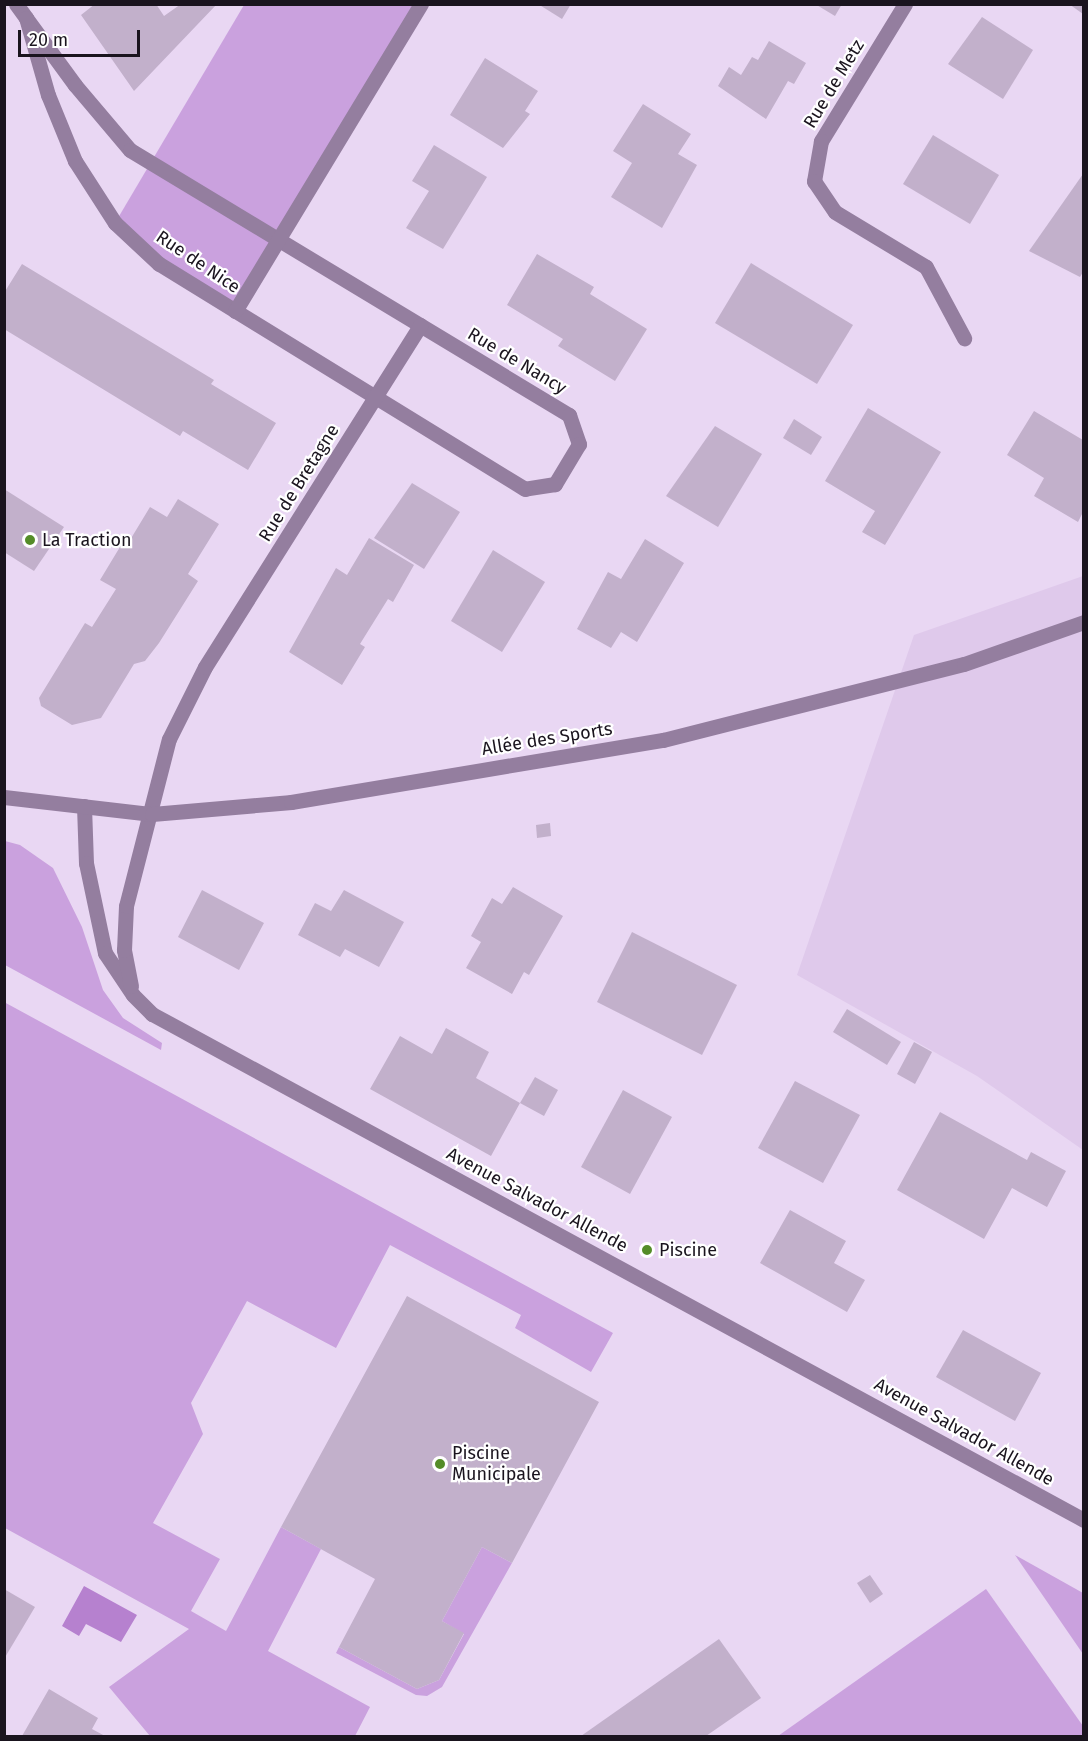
<!DOCTYPE html>
<html>
<head>
<meta charset="utf-8">
<style>
  body { margin:0 }
  #map { position:relative; width:1088px; height:1741px; overflow:hidden; background:#e9d7f3; font-family:"Fira Sans",sans-serif }
  div>[style] { position:absolute }
  .built>* { inset:0; background:#dfc9eb }
  .green>* { inset:0; background:#caa1de }
  .water>* { inset:0; background:#b681cf }
  .building>* { inset:0; background:#c2b0cb }
  .minor>* { height:15px; margin:-7.5px; padding:0 7.5px; transform-origin:7.5px; border-radius:7.5px; background:#947e9f }
  .tertiary>* { height:15px; margin:-7.5px; padding:0 7.5px; transform-origin:7.5px; border-radius:7.5px; background:#947e9f }
  .dots>* { width:16px; height:16px; translate:-50% -50%; box-sizing:border-box; border:3px solid #fff; border-radius:50% }
  span { translate:-50% -50%; white-space:nowrap; text-align:center; line-height:1.15; -webkit-text-stroke:4.5px #fff; paint-order:stroke }
  .street-label { font-size:18px; color:#1a141e }
  .poi-label { font-size:18px; color:#1a141e }
  .left { translate:0 -50%; text-align:left }
  .frame { position:absolute; inset:0; border:6px solid #1a141e; pointer-events:none }
  .scale { position:absolute; left:18px; top:30px; width:122px; height:27px; box-sizing:border-box; border:3px solid #1a141e; border-top:0; padding-left:8px; font-size:18px; line-height:21px; white-space:nowrap; color:#1a141e; -webkit-text-stroke:4px #fff; paint-order:stroke }
</style>
</head>
<body>
<div id="map">
  <div class="built">
    <div style="clip-path:polygon(1083px 576px,1083px 1150px,977px 1076px,797px 975px,914px 635px)"></div>
  </div>
  <div class="green">
    <div style="clip-path:polygon(244px 5px,418px 5px,235px 311px,115px 223px)"></div>
    <div style="clip-path:polygon(5px 841px,20px 845px,53px 868px,82px 927px,103px 990px,123px 1018px,162px 1043px,161px 1050px,5px 965px)"></div>
    <div style="clip-path:polygon(4px 1002px,613px 1333px,591px 1372px,515px 1328px,521px 1315px,390px 1245px,336px 1348px,247px 1301px,191px 1403px,203px 1434px,153px 1523px,220px 1559px,191px 1611px,226px 1631px,281px 1527px,321px 1549px,268px 1651px,370px 1707px,355px 1736px,150px 1736px,109px 1687px,189px 1629px,5px 1528px)"></div>
    <div style="clip-path:polygon(482px 1547px,512px 1563px,442px 1687px,427px 1696px,416px 1695px,336px 1653px,339px 1647px,417px 1689px,439px 1680px,464px 1634px,442px 1621px)"></div>
    <div style="clip-path:polygon(1015px 1555px,1083px 1593px,1083px 1654px)"></div>
    <div style="clip-path:polygon(986px 1589px,1083px 1726px,1083px 1736px,778px 1736px)"></div>
  </div>
  <div class="water">
    <div style="clip-path:polygon(84px 1586px,137px 1615px,121px 1642px,86px 1624px,79px 1636px,62px 1626px)"></div>
  </div>
  <div class="building">
    <div style="clip-path:polygon(95px 4px,156px 4px,164px 16px,181px 4px,217px 4px,134px 91px,81px 15px)"></div>
    <div style="clip-path:polygon(538px 4px,571px 4px,562px 19px)"></div>
    <div style="clip-path:polygon(815px 4px,842px 4px,835px 16px)"></div>
    <div style="clip-path:polygon(1069px 4px,1083px 4px,1083px 14px)"></div>
    <div style="clip-path:polygon(982px 17px,1033px 50px,1003px 99px,948px 64px)"></div>
    <div style="clip-path:polygon(769px 41px,806px 63px,794px 84px,788px 81px,766px 119px,718px 86px,729px 67px,741px 75px,752px 57px,758px 60px)"></div>
    <div style="clip-path:polygon(485px 58px,538px 91px,525px 111px,530px 114px,503px 148px,450px 115px)"></div>
    <div style="clip-path:polygon(643px 104px,691px 134px,678px 154px,697px 165px,662px 228px,611px 197px,632px 163px,613px 151px)"></div>
    <div style="clip-path:polygon(933px 135px,999px 175px,970px 224px,903px 184px)"></div>
    <div style="clip-path:polygon(434px 145px,487px 177px,443px 249px,406px 228px,429px 191px,412px 181px)"></div>
    <div style="clip-path:polygon(1083px 174px,1083px 272px,1080px 277px,1029px 251px)"></div>
    <div style="clip-path:polygon(537px 254px,594px 287px,590px 294px,647px 329px,615px 381px,558px 346px,563px 339px,507px 305px)"></div>
    <div style="clip-path:polygon(751px 263px,853px 325px,817px 384px,715px 323px)"></div>
    <div style="clip-path:polygon(22px 264px,214px 380px,211px 384px,276px 423px,248px 470px,183px 431px,180px 436px,4px 329px,4px 293px)"></div>
    <div style="clip-path:polygon(868px 408px,941px 452px,885px 545px,862px 532px,875px 511px,825px 481px)"></div>
    <div style="clip-path:polygon(1034px 411px,1083px 440px,1083px 512px,1078px 522px,1034px 496px,1044px 478px,1007px 455px)"></div>
    <div style="clip-path:polygon(794px 419px,822px 437px,811px 455px,783px 438px)"></div>
    <div style="clip-path:polygon(715px 426px,762px 454px,718px 527px,666px 496px)"></div>
    <div style="clip-path:polygon(412px 483px,460px 512px,424px 569px,374px 538px)"></div>
    <div style="clip-path:polygon(4px 489px,64px 527px,34px 571px,4px 552px)"></div>
    <div style="clip-path:polygon(178px 499px,219px 524px,188px 574px,198px 581px,159px 643px,145px 661px,134px 664px,101px 718px,72px 725px,41px 706px,39px 698px,85px 623px,92px 627px,116px 589px,100px 580px,126px 537px,130px 540px,150px 507px,167px 517px)"></div>
    <div style="clip-path:polygon(369px 538px,414px 565px,393px 602px,388px 599px,360px 644px,365px 647px,342px 685px,289px 652px,336px 568px,347px 575px)"></div>
    <div style="clip-path:polygon(645px 539px,684px 563px,637px 642px,621px 632px,611px 648px,577px 629px,608px 572px,621px 579px)"></div>
    <div style="clip-path:polygon(493px 550px,545px 582px,502px 652px,451px 621px)"></div>
    <div style="clip-path:polygon(550px 823px,551px 836px,537px 838px,536px 825px)"></div>
    <div style="clip-path:polygon(513px 887px,563px 916px,529px 975px,524px 972px,512px 994px,466px 968px,481px 942px,471px 936px,492px 898px,502px 904px)"></div>
    <div style="clip-path:polygon(202px 890px,264px 923px,239px 970px,178px 937px)"></div>
    <div style="clip-path:polygon(344px 890px,404px 922px,379px 967px,345px 949px,340px 957px,298px 935px,315px 903px,331px 911px)"></div>
    <div style="clip-path:polygon(632px 932px,737px 985px,702px 1055px,597px 1002px)"></div>
    <div style="clip-path:polygon(847px 1009px,901px 1042px,887px 1065px,833px 1032px)"></div>
    <div style="clip-path:polygon(446px 1028px,489px 1052px,476px 1078px,520px 1103px,491px 1156px,370px 1089px,400px 1036px,432px 1054px)"></div>
    <div style="clip-path:polygon(914px 1042px,932px 1052px,915px 1084px,897px 1074px)"></div>
    <div style="clip-path:polygon(535px 1077px,558px 1090px,544px 1116px,520px 1103px)"></div>
    <div style="clip-path:polygon(795px 1081px,860px 1115px,823px 1183px,758px 1148px)"></div>
    <div style="clip-path:polygon(623px 1090px,672px 1117px,630px 1194px,581px 1167px)"></div>
    <div style="clip-path:polygon(940px 1112px,1027px 1160px,1031px 1152px,1066px 1171px,1047px 1207px,1012px 1188px,984px 1239px,897px 1190px)"></div>
    <div style="clip-path:polygon(790px 1210px,846px 1241px,834px 1263px,865px 1280px,847px 1312px,760px 1263px)"></div>
    <div style="clip-path:polygon(407px 1296px,599px 1402px,512px 1563px,482px 1547px,442px 1621px,464px 1633px,439px 1680px,417px 1689px,339px 1647px,375px 1579px,281px 1527px)"></div>
    <div style="clip-path:polygon(963px 1330px,1041px 1373px,1015px 1421px,936px 1377px)"></div>
    <div style="clip-path:polygon(870px 1575px,883px 1594px,870px 1603px,857px 1583px)"></div>
    <div style="clip-path:polygon(4px 1589px,35px 1607px,4px 1659px)"></div>
    <div style="clip-path:polygon(719px 1639px,761px 1698px,706px 1736px,581px 1736px)"></div>
    <div style="clip-path:polygon(49px 1689px,98px 1718px,92px 1729px,105px 1736px,22px 1736px)"></div>
  </div>
  <div class="minor">
    <div style="left:16px;top:4px;width:17px;rotate:54deg"></div>
    <div style="left:26px;top:18px;width:83px;rotate:53.8deg"></div>
    <div style="left:75px;top:85px;width:85px;rotate:49.8deg"></div>
    <div style="left:130px;top:150px;width:513px;rotate:31.12deg"></div>
    <div style="left:569px;top:415px;width:31px;rotate:71deg"></div>
    <div style="left:579px;top:444px;width:47px;rotate:121deg"></div>
    <div style="left:555px;top:484px;width:30px;rotate:171deg"></div>
    <div style="left:525px;top:489px;width:430px;rotate:-148.4deg"></div>
    <div style="left:159px;top:264px;width:60px;rotate:-137deg"></div>
    <div style="left:115px;top:223px;width:74px;rotate:-122.8deg"></div>
    <div style="left:75px;top:161px;width:71px;rotate:-112.2deg"></div>
    <div style="left:48px;top:95px;width:80px;rotate:-105.9deg"></div>
    <div style="left:905px;top:4px;width:161px;rotate:121.5deg"></div>
    <div style="left:821px;top:141px;width:41px;rotate:99.9deg"></div>
    <div style="left:814px;top:181px;width:37px;rotate:56deg"></div>
    <div style="left:835px;top:212px;width:106px;rotate:31.1deg"></div>
    <div style="left:926px;top:267px;width:81px;rotate:61.8deg"></div>
    <div style="left:235px;top:311px;width:359px;rotate:-58.8deg"></div>
    <div style="left:84px;top:806px;width:57px;rotate:88deg"></div>
    <div style="left:86px;top:863px;width:92px;rotate:78.1deg"></div>
    <div style="left:105px;top:953px;width:50px;rotate:56.3deg"></div>
    <div style="left:133px;top:995px;width:27px;rotate:45deg"></div>
    <div style="left:152px;top:1014px;width:1060px;rotate:28.5deg"></div>
    <div style="left:131px;top:986px;width:37px;rotate:-101deg"></div>
    <div style="left:124px;top:950px;width:44px;rotate:-87.4deg"></div>
    <div style="left:126px;top:906px;width:172px;rotate:-75.6deg"></div>
    <div style="left:169px;top:739px;width:80px;rotate:-63.4deg"></div>
    <div style="left:205px;top:667px;width:404px;rotate:-57.8deg"></div>
  </div>
  <div class="tertiary">
    <div style="left:4px;top:797px;width:149px;rotate:6.6deg"></div>
    <div style="left:152px;top:814px;width:140px;rotate:-4.9deg"></div>
    <div style="left:291px;top:802px;width:377px;rotate:-9.5deg"></div>
    <div style="left:663px;top:740px;width:310px;rotate:-14.2deg"></div>
    <div style="left:964px;top:664px;width:127px;rotate:-19.3deg"></div>
  </div>
  <div class="dots">
    <div style="left:30px;top:540px;background:#548c28"></div>
    <div style="left:647px;top:1250px;background:#548c28"></div>
    <div style="left:440px;top:1464px;background:#548c28"></div>
  </div>
  <div class="street-label">
    <span style="left:834px;top:84px;rotate:-59deg">Rue de Metz</span>
    <span style="left:198px;top:262px;rotate:34deg">Rue de Nice</span>
    <span style="left:517px;top:361px;rotate:31deg">Rue de Nancy</span>
    <span style="left:299px;top:483px;rotate:-58deg">Rue de Bretagne</span>
    <span style="left:547px;top:739px;rotate:-9deg">Allée des Sports</span>
    <span style="left:537px;top:1200px;rotate:28deg">Avenue Salvador Allende</span>
    <span style="left:964px;top:1432px;rotate:29deg">Avenue Salvador Allende</span>
  </div>
  <div class="poi-label">
    <span class="left" style="left:42px;top:540px">La Traction</span>
    <span class="left" style="left:659px;top:1250px">Piscine</span>
    <span class="left" style="left:452px;top:1464px">Piscine<br>Municipale</span>
  </div>
  <div class="frame"></div>
  <div class="scale">20 m</div>
</div>
</body>
</html>
